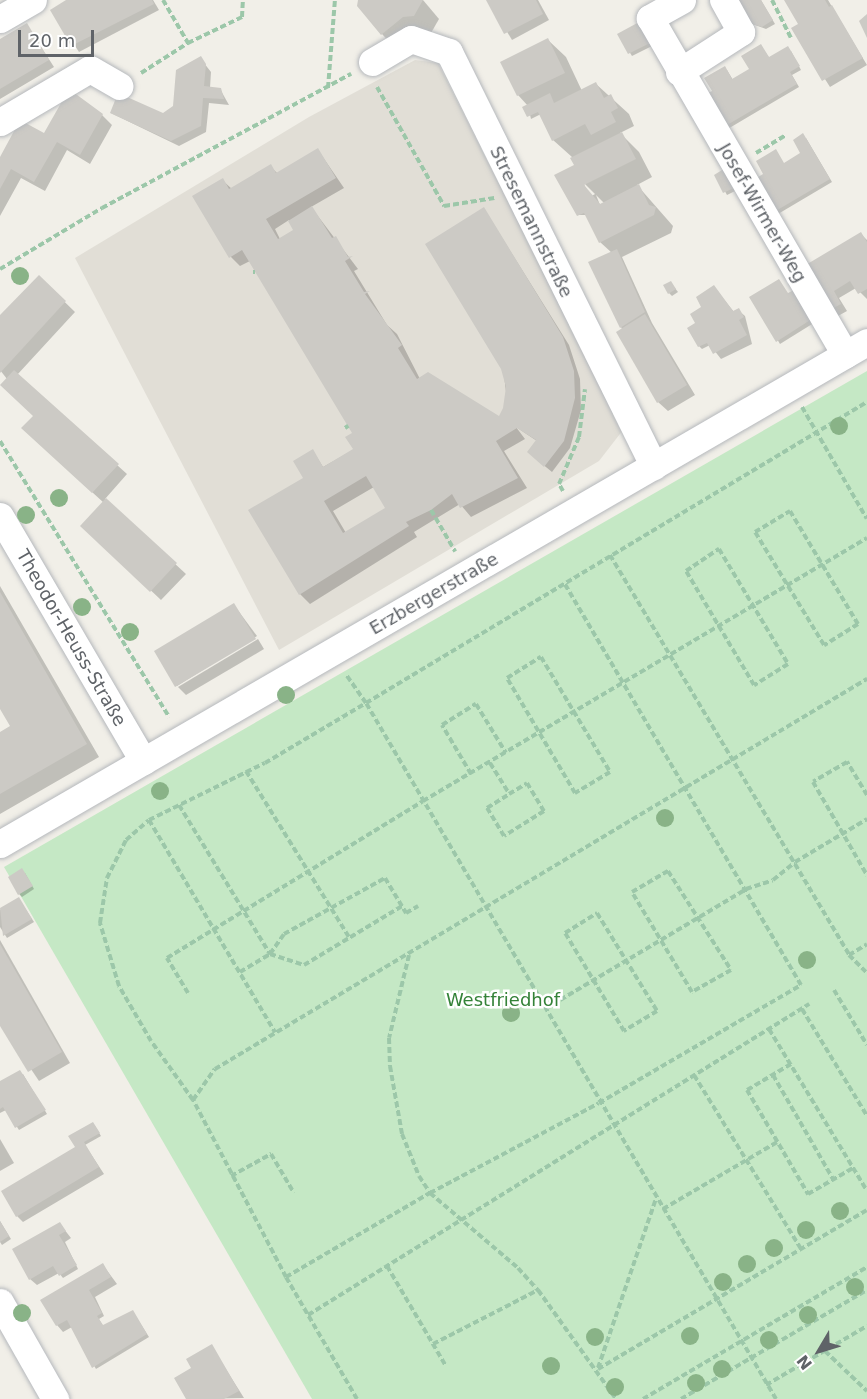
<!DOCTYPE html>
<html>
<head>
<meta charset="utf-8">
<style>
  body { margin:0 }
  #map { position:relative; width:867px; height:1399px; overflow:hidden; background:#f1efe8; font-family:"DejaVu Sans",sans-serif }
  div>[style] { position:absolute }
  .education>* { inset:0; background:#e1ded6 }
  .green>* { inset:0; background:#c5e8c5 }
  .shadow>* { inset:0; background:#0003 }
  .building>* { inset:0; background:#cccac5 }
  .path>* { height:4px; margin-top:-2px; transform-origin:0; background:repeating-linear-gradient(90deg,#9cc7a9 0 6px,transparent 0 9px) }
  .roads { filter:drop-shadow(0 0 2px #b5b8bc) drop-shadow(0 0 2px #b5b8bc) }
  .minor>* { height:27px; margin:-13.5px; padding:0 13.5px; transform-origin:13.5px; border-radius:13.5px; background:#fff }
  .trees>* { width:18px; height:18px; margin:-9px; border-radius:50%; background:#89b387 }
  span { translate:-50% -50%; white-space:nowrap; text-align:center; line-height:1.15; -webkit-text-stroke:5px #fff; paint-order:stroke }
  .street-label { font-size:18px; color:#5f6368 }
  .park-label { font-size:18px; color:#348238 }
  .north { position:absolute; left:789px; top:1321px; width:60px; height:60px; -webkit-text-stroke:4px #fff; paint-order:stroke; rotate:232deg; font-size:16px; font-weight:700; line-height:24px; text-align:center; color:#5f6368 }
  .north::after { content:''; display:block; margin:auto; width:21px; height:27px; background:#5f6368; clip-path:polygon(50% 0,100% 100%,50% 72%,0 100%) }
  .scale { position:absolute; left:18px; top:30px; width:76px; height:27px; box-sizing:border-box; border:3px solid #5f6368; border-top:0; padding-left:8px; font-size:18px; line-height:21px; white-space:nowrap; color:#5f6368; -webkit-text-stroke:4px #fff; paint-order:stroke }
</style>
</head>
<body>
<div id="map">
  <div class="education">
    <div style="clip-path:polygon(415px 60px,438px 63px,623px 430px,599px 461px,279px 650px,75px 258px,309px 117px)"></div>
  </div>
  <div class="green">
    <div style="clip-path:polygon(867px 371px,867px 1399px,312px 1399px,4px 867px)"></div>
  </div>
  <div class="shadow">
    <div style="clip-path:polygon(69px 0,153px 0,159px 10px,79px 52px,52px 10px)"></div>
    <div style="clip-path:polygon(359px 0,423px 0,439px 19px,431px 33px,399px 52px,382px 34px)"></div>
    <div style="clip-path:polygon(488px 0,538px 0,549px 20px,512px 40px)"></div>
    <div style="clip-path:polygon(761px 0,775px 24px,766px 29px,752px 24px)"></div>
    <div style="clip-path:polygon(786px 0,828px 0,867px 65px,830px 87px,793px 29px,800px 25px)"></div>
    <div style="clip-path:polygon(27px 25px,54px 67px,0 99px,0 41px)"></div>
    <div style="clip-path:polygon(619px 35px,654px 45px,632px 56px)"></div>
    <div style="clip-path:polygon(evenodd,548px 40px,566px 57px,582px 91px,596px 84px,629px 114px,634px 126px,620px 133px,639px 152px,652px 177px,637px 185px,673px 226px,671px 233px,622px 257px,652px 323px,695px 395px,668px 411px,658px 402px,621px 327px,612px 253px,600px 242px,587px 215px,578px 215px,579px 171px,572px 157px,553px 140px,541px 114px,531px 119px,528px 106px,518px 95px,548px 40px,583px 182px,595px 194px,590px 197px,583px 182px,548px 40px,596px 195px,604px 203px,600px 205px,596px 195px)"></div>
    <div style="clip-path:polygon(761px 46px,770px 59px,791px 51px,801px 70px,792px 75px,799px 87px,726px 130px,714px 92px,727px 70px,733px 80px,751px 70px)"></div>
    <div style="clip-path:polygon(200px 58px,211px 72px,210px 88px,220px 89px,229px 105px,209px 103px,206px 132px,179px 146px,111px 113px,163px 114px,174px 107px)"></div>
    <div style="clip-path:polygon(102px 115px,112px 125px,90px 164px,67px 150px,45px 191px,21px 178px,0 216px,0 160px,44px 135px)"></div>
    <div style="clip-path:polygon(806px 138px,832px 182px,778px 214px,765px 175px,802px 153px)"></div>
    <div style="clip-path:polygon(evenodd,318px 150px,344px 188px,311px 207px,358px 269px,354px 271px,387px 325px,397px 334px,420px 379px,510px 425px,484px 209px,569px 345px,580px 379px,581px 410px,570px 448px,552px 472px,535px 458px,537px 441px,516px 427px,525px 439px,504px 451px,527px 488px,471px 517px,460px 504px,414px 532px,417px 537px,310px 604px,300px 594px,305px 478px,315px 454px,323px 467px,355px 449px,354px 434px,250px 261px,240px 266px,231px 257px,222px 180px,232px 189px,270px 166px,278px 174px,318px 150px,289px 220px,298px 237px,280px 239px,275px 229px,289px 220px,318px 150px,374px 487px,387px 508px,346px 533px,333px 511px,374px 487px)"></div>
    <div style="clip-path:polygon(716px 175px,739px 189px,727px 195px)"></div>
    <div style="clip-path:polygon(861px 234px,867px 240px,867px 299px,856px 288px,839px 298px,847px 311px,838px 316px,806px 266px)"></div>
    <div style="clip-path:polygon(39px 277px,75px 312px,17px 375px,127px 474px,105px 499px,186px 574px,161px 600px,92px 535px,104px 503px,33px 438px,35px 415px,0 370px,0 317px)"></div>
    <div style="clip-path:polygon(671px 283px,678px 292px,672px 296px,669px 293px)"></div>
    <div style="clip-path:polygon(714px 287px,734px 312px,738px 310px,745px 316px,752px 344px,721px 359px,710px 345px,702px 349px,699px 346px,695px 325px)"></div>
    <div style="clip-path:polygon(788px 295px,817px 321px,780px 344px,752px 297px)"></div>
    <div style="clip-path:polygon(0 586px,99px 757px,0 814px,0 734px,12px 727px,0 706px)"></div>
    <div style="clip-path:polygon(234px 605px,257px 636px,177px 686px,156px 651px)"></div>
    <div style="clip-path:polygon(258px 639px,264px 649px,186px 695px,178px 687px)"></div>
    <div style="clip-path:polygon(25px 873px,34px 889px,22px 897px,19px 894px)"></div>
    <div style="clip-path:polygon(19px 899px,34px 922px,7px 938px,0 927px,0 910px)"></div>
    <div style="clip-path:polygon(0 940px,70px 1063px,39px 1081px,0 1023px)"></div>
    <div style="clip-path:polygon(23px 1074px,47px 1114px,19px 1130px,6px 1110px,0 1113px,0 1083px)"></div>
    <div style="clip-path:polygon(95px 1126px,101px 1136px,85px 1145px,104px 1174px,23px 1222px,17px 1216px)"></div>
    <div style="clip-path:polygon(0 1139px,14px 1163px,0 1171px)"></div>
    <div style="clip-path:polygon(0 1221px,11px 1239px,2px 1245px,0 1242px)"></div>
    <div style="clip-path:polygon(60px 1224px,71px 1238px,65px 1242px,78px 1269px,63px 1278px,59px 1273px,37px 1285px,30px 1279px)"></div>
    <div style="clip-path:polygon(103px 1265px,117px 1284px,95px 1297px,104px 1316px,99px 1319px,103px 1326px,133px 1312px,149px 1337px,96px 1369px,72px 1327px,63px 1332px,57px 1325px)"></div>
    <div style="clip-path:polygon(217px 1355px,244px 1398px,188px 1399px)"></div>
  </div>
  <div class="building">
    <div style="clip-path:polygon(66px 0,152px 0,154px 4px,71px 46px,50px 10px)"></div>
    <div style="clip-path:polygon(358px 0,423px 0,414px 16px,403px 17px,381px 35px,357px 6px)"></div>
    <div style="clip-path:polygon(486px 0,536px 0,543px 14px,504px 34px)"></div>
    <div style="clip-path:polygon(734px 0,761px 0,773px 20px,762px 27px,749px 23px)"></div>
    <div style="clip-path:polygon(784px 0,825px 0,829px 7px,832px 5px,863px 58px,822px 81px,791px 28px,798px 24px)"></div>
    <div style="clip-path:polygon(867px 14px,867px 38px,859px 21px)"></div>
    <div style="clip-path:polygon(641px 21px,652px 42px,628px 54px,617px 34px)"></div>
    <div style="clip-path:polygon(27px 23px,49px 60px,0 89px,0 39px)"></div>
    <div style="clip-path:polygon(548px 38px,565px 73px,517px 96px,500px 62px)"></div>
    <div style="clip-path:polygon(761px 44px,769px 57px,788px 46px,800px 66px,790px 72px,797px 84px,722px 128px,703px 96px,712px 91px,704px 78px,725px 66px,732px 79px,749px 69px,741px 56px)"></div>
    <div style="clip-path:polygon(201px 56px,206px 64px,204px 86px,221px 88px,224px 99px,203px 98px,201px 126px,171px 141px,110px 113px,118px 93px,163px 113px,173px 106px,176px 70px)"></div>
    <div style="clip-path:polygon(596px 82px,604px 98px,611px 94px,618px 108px,611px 112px,616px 122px,591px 135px,585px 124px,552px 141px,538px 112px,527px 117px,522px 107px,550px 93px,554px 103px)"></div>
    <div style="clip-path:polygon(69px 89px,103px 114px,80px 155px,57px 142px,34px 182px,11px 169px,0 189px,0 157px,20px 120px,44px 133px)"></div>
    <div style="clip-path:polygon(622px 132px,636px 159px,584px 185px,600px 204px,639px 184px,649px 205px,656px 207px,654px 215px,599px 243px,584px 213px,577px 216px,554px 175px,574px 165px,570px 158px)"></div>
    <div style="clip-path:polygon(803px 133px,830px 179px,774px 212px,755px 179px,763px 174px,756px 161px,776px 149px,784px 163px,800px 153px,793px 140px)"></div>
    <div style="clip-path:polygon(evenodd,318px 148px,336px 178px,266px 219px,278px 239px,293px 230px,288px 221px,312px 206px,332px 238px,336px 236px,348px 257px,353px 256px,345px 261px,364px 292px,370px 291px,365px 294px,402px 345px,398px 348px,417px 379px,428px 372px,499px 416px,503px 408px,506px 387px,501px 369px,425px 244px,484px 207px,563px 337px,574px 371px,575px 398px,564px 441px,544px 467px,527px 452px,536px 440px,517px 428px,496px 441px,518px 478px,460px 508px,452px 494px,431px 510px,406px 522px,409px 526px,299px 595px,248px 510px,303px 478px,293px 461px,313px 449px,323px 467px,353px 449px,345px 437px,352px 433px,242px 250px,229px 258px,192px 196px,223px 178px,229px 189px,271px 164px,276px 173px,318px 148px,366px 476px,385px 508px,343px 533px,324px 501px,366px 476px)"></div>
    <div style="clip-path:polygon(727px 167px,738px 186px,723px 193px,714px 175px)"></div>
    <div style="clip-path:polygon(861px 232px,867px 242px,867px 289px,858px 294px,850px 281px,834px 291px,841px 304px,830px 310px,804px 266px)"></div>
    <div style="clip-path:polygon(617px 249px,645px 312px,620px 328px,588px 262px)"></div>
    <div style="clip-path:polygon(39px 275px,66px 301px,0 373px,0 315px)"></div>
    <div style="clip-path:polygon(779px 279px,788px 293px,798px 288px,815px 317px,776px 342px,749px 297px)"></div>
    <div style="clip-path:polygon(671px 281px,676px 289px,668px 294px,663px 285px)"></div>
    <div style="clip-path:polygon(714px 285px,733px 311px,739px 308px,744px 317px,739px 320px,747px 335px,713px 354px,707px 343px,698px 347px,687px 328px,695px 323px,690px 314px,701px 307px,696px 297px)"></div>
    <div style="clip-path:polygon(645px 314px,687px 385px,657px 403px,616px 332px)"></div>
    <div style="clip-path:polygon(14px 370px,119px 464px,92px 493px,21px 428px,33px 416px,0 385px)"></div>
    <div style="clip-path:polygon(106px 498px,177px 563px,150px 592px,80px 526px)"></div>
    <div style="clip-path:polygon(0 592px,87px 744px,0 794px,0 732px,10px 726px,0 709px)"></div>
    <div style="clip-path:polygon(234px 603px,256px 639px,175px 687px,154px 651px)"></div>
    <div style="clip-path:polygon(22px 868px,33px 886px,18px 895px,8px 877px)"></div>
    <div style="clip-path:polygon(19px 897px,32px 919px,3px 936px,0 908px)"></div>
    <div style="clip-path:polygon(0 944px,62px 1052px,28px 1072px,0 1026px)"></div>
    <div style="clip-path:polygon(20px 1070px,46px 1110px,15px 1128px,3px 1107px,0 1109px,0 1081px)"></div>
    <div style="clip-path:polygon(93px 1122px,100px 1133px,84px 1142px,99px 1167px,16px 1217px,1px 1191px,75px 1147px,68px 1136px)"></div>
    <div style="clip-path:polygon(0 1221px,9px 1236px,0 1242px)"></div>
    <div style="clip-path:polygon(60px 1222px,66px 1231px,59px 1235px,77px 1265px,59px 1276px,53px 1266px,29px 1280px,12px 1249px)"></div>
    <div style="clip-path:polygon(103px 1263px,111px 1277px,89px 1290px,102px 1313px,97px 1316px,103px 1325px,133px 1310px,147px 1334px,92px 1368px,67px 1320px,56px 1326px,40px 1300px)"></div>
    <div style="clip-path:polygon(212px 1344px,239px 1391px,224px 1399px,186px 1399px,174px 1378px,191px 1368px,186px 1359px)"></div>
  </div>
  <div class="path">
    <div style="left:163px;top:0;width:50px;rotate:59.8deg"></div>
    <div style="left:772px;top:0;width:42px;rotate:63.4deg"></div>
    <div style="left:141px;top:73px;width:56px;rotate:-32.6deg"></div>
    <div style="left:188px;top:43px;width:60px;rotate:-25.7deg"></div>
    <div style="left:242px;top:17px;width:17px;rotate:-87deg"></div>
    <div style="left:377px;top:87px;width:137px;rotate:60.6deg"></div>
    <div style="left:444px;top:206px;width:51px;rotate:-9.1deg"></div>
    <div style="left:328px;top:88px;width:88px;rotate:-85.5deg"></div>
    <div style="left:756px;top:153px;width:35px;rotate:-31deg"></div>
    <div style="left:0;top:269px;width:119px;rotate:-30.9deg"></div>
    <div style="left:102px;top:208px;width:283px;rotate:-28.3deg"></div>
    <div style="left:253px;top:272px;width:2px"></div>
    <div style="left:802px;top:407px;width:129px;rotate:59.9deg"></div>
    <div style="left:345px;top:428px;width:4px;rotate:-34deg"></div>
    <div style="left:0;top:441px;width:324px;rotate:58.5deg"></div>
    <div style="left:563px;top:491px;width:8px;rotate:-120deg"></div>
    <div style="left:559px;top:484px;width:51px;rotate:-66.9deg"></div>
    <div style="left:579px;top:437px;width:48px;rotate:-82.9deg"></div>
    <div style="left:431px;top:510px;width:48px;rotate:59.7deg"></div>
    <div style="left:790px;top:511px;width:132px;rotate:59deg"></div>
    <div style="left:858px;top:624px;width:40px;rotate:148deg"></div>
    <div style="left:824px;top:645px;width:132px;rotate:-121.4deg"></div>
    <div style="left:755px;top:532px;width:41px;rotate:-31deg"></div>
    <div style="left:719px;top:549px;width:134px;rotate:59deg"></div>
    <div style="left:788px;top:664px;width:40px;rotate:148deg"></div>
    <div style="left:754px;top:685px;width:133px;rotate:-120.8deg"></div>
    <div style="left:686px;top:571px;width:40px;rotate:-34deg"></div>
    <div style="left:610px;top:555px;width:466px;rotate:59.1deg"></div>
    <div style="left:849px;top:955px;width:25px;rotate:45deg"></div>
    <div style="left:541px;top:657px;width:134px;rotate:59deg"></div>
    <div style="left:610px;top:772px;width:41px;rotate:149deg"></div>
    <div style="left:575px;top:793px;width:134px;rotate:-120.6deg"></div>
    <div style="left:507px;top:678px;width:40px;rotate:-32deg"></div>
    <div style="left:490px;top:763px;width:36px;rotate:58deg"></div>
    <div style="left:509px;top:794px;width:21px;rotate:-31deg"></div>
    <div style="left:527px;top:783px;width:33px;rotate:59deg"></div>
    <div style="left:544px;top:811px;width:47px;rotate:148deg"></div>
    <div style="left:504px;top:836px;width:33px;rotate:-121deg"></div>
    <div style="left:487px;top:808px;width:26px;rotate:-32deg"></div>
    <div style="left:246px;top:771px;width:195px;rotate:58.2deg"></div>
    <div style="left:471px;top:774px;width:57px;rotate:-120.6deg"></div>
    <div style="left:442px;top:725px;width:40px;rotate:-32deg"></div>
    <div style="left:476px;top:704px;width:57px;rotate:58.5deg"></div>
    <div style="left:867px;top:795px;width:39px;rotate:-121deg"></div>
    <div style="left:847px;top:762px;width:39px;rotate:150deg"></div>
    <div style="left:813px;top:782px;width:108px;rotate:59.9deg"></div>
    <div style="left:179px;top:805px;width:175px;rotate:58.6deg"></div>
    <div style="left:270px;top:954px;width:36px;rotate:18deg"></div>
    <div style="left:304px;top:965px;width:114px;rotate:-31deg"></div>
    <div style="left:149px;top:820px;width:247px;rotate:59.3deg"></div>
    <div style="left:668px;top:871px;width:117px;rotate:57.5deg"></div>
    <div style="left:731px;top:970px;width:45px;rotate:150.6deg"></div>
    <div style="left:692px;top:992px;width:117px;rotate:-121deg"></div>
    <div style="left:632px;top:892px;width:42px;rotate:-30.3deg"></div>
    <div style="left:597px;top:913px;width:115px;rotate:58.5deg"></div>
    <div style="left:657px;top:1011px;width:39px;rotate:149deg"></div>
    <div style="left:624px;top:1031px;width:114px;rotate:-121deg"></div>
    <div style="left:565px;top:933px;width:38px;rotate:-32deg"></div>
    <div style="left:409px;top:955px;width:85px;rotate:103.5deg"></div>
    <div style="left:389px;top:1038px;width:28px;rotate:88deg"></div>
    <div style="left:390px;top:1066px;width:69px;rotate:80deg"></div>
    <div style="left:402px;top:1134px;width:45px;rotate:68deg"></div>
    <div style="left:419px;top:1176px;width:20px;rotate:57deg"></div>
    <div style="left:430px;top:1193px;width:116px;rotate:40.4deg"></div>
    <div style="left:518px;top:1268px;width:30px;rotate:48deg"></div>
    <div style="left:538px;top:1290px;width:134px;rotate:54.4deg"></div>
    <div style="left:849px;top:955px;width:21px;rotate:-31deg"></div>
    <div style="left:240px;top:972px;width:35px;rotate:-31deg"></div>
    <div style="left:270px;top:954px;width:24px;rotate:-55deg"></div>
    <div style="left:284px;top:934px;width:115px;rotate:-29deg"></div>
    <div style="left:385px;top:878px;width:41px;rotate:59deg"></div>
    <div style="left:406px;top:913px;width:14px;rotate:-30deg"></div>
    <div style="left:834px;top:990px;width:64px;rotate:59deg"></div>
    <div style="left:188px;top:993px;width:41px;rotate:-121deg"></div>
    <div style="left:167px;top:958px;width:300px;rotate:-31.5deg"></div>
    <div style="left:423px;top:801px;width:516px;rotate:-30.64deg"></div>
    <div style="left:545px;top:1009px;width:234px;rotate:-30.8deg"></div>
    <div style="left:746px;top:889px;width:28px;rotate:-18deg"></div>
    <div style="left:773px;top:880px;width:28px;rotate:-39deg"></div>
    <div style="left:795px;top:862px;width:84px;rotate:-30.8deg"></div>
    <div style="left:802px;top:1009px;width:125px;rotate:58.7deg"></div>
    <div style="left:769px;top:1029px;width:189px;rotate:58.8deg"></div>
    <div style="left:791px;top:1064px;width:51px;rotate:149.4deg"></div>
    <div style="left:747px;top:1090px;width:121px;rotate:59.6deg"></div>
    <div style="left:808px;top:1194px;width:52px;rotate:-30deg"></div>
    <div style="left:694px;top:1075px;width:204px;rotate:58.4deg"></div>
    <div style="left:773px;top:1075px;width:120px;rotate:60deg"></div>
    <div style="left:193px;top:1100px;width:72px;rotate:-125.4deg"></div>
    <div style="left:151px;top:1041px;width:64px;rotate:-120.2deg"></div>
    <div style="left:119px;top:986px;width:66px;rotate:-106.8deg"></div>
    <div style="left:100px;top:923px;width:46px;rotate:-81.2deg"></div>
    <div style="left:107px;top:878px;width:42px;rotate:-63.4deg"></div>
    <div style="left:126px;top:840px;width:30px;rotate:-41deg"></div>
    <div style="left:149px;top:820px;width:129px;rotate:-26.2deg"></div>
    <div style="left:265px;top:763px;width:117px;rotate:-30.7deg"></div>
    <div style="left:366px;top:703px;width:35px;rotate:-125deg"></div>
    <div style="left:231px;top:1176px;width:46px;rotate:-28.8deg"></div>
    <div style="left:271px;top:1154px;width:45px;rotate:59.5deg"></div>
    <div style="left:663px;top:1209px;width:132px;rotate:-30.4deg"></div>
    <div style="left:387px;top:1266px;width:116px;rotate:59.5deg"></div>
    <div style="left:286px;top:1277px;width:167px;rotate:-30.3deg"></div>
    <div style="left:430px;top:1193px;width:191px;rotate:-28deg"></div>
    <div style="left:599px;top:1103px;width:234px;rotate:-30.3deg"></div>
    <div style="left:801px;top:985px;width:467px;rotate:-120.5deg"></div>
    <div style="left:308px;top:1315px;width:590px;rotate:-31.83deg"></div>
    <div style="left:433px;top:1344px;width:118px;rotate:-27.2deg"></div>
    <div style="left:825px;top:1351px;width:58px;rotate:43.6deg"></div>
    <div style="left:598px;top:1368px;width:179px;rotate:-71.1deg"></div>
    <div style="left:598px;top:1369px;width:312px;rotate:-30.6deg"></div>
    <div style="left:766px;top:1385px;width:117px;rotate:-30.3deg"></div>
    <div style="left:357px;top:1399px;width:141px;rotate:-120.2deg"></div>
    <div style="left:286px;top:1277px;width:200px;rotate:-117.7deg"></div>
    <div style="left:193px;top:1100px;width:38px;rotate:-55deg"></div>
    <div style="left:215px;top:1069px;width:760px;rotate:-30.89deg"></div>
    <div style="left:643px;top:1399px;width:260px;rotate:-30.5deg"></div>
    <div style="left:681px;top:1399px;width:216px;rotate:-30.4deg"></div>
    <div style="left:776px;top:1399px;width:808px;rotate:-120.5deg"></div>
    <div style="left:366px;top:703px;width:584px;rotate:-31deg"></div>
  </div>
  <div class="roads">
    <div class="minor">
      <div style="left:682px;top:0;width:37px;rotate:151deg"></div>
      <div style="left:650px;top:18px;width:389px;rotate:59.9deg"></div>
      <div style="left:0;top:19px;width:38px;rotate:-30deg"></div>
      <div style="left:372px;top:62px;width:45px;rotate:-30.5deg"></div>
      <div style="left:411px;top:39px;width:40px;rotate:18.9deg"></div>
      <div style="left:449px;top:52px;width:462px;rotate:63.7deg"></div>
      <div style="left:679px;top:72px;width:74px;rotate:-32.8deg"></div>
      <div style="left:741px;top:32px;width:37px;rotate:-119deg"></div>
      <div style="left:0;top:122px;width:104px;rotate:-30.5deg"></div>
      <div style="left:90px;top:69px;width:34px;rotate:30deg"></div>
      <div style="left:0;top:516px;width:284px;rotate:59.7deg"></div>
      <div style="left:0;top:844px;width:1002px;rotate:-30.07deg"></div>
      <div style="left:0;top:1302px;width:112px;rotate:60.4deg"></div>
    </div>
  </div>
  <div class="trees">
    <div style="left:20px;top:276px"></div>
    <div style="left:839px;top:426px"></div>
    <div style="left:59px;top:498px"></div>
    <div style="left:26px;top:515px"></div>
    <div style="left:82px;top:607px"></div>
    <div style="left:130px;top:632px"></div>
    <div style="left:286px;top:695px"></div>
    <div style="left:160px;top:791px"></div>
    <div style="left:665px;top:818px"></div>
    <div style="left:807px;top:960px"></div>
    <div style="left:511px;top:1013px"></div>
    <div style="left:840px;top:1211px"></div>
    <div style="left:806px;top:1230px"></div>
    <div style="left:774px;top:1248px"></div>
    <div style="left:747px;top:1264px"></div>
    <div style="left:723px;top:1282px"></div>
    <div style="left:855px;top:1287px"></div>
    <div style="left:22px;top:1313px"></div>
    <div style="left:808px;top:1315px"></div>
    <div style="left:690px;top:1336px"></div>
    <div style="left:595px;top:1337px"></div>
    <div style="left:769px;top:1340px"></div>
    <div style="left:551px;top:1366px"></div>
    <div style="left:722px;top:1369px"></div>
    <div style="left:696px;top:1383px"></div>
    <div style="left:615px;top:1387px"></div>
  </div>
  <div class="street-label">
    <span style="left:762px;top:213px;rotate:60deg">Josef-Wirmer-Weg</span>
    <span style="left:531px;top:222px;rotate:64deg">Stresemannstraße</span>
    <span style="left:434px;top:594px;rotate:-30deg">Erzbergerstraße</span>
    <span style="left:71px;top:638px;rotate:60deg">Theodor-Heuss-Straße</span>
  </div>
  <div class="park-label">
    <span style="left:503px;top:1000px">Westfriedhof</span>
  </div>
  <div class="north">N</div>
  <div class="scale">20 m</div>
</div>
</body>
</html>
